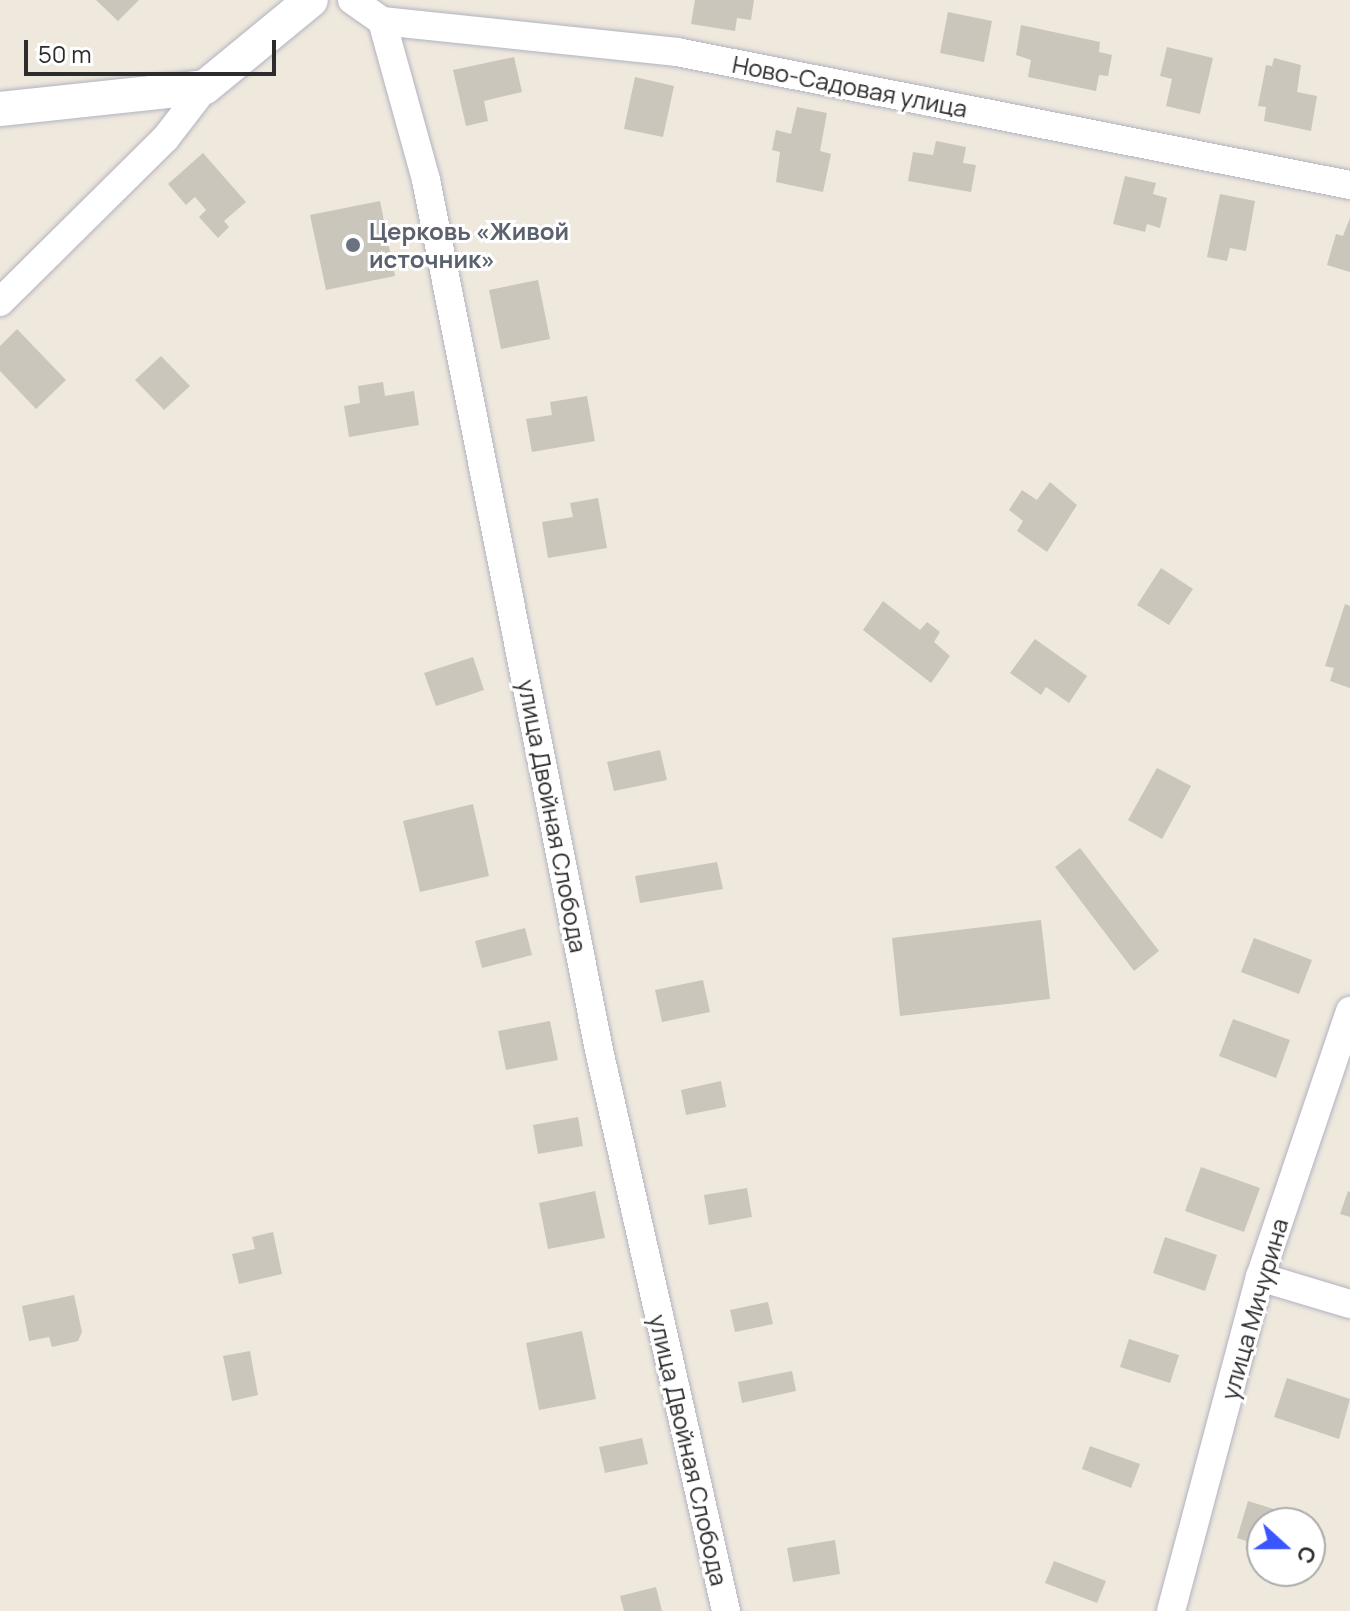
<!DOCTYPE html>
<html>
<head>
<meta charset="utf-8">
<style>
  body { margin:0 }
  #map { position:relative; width:1350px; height:1611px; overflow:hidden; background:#efe8dd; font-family:Manrope,sans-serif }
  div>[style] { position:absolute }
  .building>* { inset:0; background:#cac6bc }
  .roads { filter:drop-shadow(0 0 2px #b1b3c1) drop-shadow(0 0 2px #b1b3c1) }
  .minor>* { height:28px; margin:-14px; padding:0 14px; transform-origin:14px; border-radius:14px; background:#fff }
  .tertiary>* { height:34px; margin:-17px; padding:0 17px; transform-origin:17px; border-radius:17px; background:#fff }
  .dots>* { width:22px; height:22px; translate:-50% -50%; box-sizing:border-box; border:4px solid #fff; border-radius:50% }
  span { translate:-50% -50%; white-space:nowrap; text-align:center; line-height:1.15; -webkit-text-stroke:6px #fff; paint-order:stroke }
  .street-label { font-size:24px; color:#2c2c2c }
  .worship-label { font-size:24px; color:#5b616d; font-weight:700 }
  .left { translate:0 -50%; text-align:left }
  .north { position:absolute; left:1246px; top:1507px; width:80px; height:80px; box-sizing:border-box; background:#fff; border:2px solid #ababab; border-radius:50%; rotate:111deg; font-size:22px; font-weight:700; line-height:32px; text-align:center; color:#2c2c2c }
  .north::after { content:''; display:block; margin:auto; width:28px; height:36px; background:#3a56ff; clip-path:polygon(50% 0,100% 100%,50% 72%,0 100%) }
  .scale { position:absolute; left:24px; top:40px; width:252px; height:36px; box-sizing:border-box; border:4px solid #2c2c2c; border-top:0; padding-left:10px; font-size:24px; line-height:28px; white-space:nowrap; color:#2c2c2c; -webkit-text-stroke:6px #fff; paint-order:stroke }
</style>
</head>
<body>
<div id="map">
  <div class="building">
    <div style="clip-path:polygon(96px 0,139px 0,118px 21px)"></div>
    <div style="clip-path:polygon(695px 0,754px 0,751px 20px,737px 18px,735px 31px,691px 24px)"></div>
    <div style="clip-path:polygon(948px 12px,992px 21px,984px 62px,940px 53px)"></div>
    <div style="clip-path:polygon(1021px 25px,1100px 42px,1099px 52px,1112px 55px,1108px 76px,1099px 75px,1096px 91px,1028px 77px,1031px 60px,1016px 55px)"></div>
    <div style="clip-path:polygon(1167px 47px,1213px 58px,1200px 114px,1166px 106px,1172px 79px,1160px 76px)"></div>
    <div style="clip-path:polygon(514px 57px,522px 92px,484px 101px,488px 121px,466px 126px,453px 70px)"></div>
    <div style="clip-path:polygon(1274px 58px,1301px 65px,1297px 92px,1317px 96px,1311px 131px,1264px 121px,1266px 107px,1258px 106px,1266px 65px,1272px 66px)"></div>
    <div style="clip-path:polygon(635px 77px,674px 86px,663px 137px,624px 129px)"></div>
    <div style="clip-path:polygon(797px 107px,827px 113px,820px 151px,831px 154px,823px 192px,776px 182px,780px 152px,772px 150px,776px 130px,791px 134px)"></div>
    <div style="clip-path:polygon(936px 141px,966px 147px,963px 163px,976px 165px,971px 192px,908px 181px,913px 152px,933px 155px)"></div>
    <div style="clip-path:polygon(203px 153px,246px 202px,224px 221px,229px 227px,218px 238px,199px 217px,206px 210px,195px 197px,186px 205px,168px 184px)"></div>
    <div style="clip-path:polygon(1125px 176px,1156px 183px,1153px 194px,1167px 198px,1160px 228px,1147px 224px,1145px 232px,1113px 224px)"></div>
    <div style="clip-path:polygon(1220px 194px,1255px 201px,1246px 251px,1230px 248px,1227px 261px,1207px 257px)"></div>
    <div style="clip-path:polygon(380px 201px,395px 276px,326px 290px,310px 215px)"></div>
    <div style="clip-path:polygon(1350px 218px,1350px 272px,1327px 265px,1336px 234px,1343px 236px)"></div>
    <div style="clip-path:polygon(538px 280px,550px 339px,501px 349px,489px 290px)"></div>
    <div style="clip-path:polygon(17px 329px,66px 380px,36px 409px,0 371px,0 346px)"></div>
    <div style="clip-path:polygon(161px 356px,190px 386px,164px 410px,135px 380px)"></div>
    <div style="clip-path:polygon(383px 382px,385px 396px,414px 391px,419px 425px,349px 437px,344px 406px,360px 403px,358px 386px)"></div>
    <div style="clip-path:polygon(587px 396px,595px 441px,532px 452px,526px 419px,552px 415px,550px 402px)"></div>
    <div style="clip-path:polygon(1050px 482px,1077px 505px,1047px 552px,1017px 531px,1023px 521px,1009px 510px,1022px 490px,1037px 500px)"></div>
    <div style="clip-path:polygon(598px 498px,607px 548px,548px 558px,542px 522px,573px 517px,570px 503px)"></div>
    <div style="clip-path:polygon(1161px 568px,1193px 589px,1169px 625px,1137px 605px)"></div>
    <div style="clip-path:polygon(883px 601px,920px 630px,927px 622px,940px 632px,934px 642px,950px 656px,931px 683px,863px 630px)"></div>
    <div style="clip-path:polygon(1345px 604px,1350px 606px,1350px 688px,1330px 681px,1334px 668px,1325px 666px)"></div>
    <div style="clip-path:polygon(1035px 639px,1087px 676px,1069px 703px,1046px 687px,1041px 695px,1010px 673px)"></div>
    <div style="clip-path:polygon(473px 657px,484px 690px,436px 706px,424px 673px)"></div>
    <div style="clip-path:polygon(660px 750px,667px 780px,614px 791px,607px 762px)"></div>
    <div style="clip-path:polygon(1157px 768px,1191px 786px,1162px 839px,1128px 820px)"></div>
    <div style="clip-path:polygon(473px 804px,489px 876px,420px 892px,403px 821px)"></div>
    <div style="clip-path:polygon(1080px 848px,1159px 951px,1134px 971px,1055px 867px)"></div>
    <div style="clip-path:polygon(717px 862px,723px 889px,640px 903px,635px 876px)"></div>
    <div style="clip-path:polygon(1041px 920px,1050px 999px,900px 1016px,892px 938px)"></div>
    <div style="clip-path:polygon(525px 928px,532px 955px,482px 968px,475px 941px)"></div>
    <div style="clip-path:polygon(1254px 938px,1312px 960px,1299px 994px,1241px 972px)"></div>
    <div style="clip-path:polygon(703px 980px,710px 1012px,662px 1022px,655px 990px)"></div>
    <div style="clip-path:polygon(1233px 1019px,1290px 1040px,1276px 1078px,1219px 1056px)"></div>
    <div style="clip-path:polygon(550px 1021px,558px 1060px,506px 1070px,498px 1031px)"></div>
    <div style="clip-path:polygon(721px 1081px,726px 1107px,686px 1115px,681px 1090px)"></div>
    <div style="clip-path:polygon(578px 1117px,583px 1146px,538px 1154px,533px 1125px)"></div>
    <div style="clip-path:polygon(1201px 1167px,1260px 1188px,1244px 1232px,1185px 1211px)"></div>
    <div style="clip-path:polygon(747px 1188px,752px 1217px,709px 1225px,704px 1195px)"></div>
    <div style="clip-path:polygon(595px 1191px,605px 1238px,548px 1249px,539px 1203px)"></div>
    <div style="clip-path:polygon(1348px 1191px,1350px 1192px,1350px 1217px,1340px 1214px)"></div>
    <div style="clip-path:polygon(273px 1232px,282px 1274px,239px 1284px,232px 1254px,255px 1249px,252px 1237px)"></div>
    <div style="clip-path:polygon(1165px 1237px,1217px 1255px,1205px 1291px,1153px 1273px)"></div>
    <div style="clip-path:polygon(74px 1295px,82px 1332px,78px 1341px,52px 1347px,49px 1337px,29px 1341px,22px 1306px)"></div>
    <div style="clip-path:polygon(768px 1302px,773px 1324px,735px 1332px,730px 1310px)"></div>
    <div style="clip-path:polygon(582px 1331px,596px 1399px,539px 1410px,526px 1343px)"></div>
    <div style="clip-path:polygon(1129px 1339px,1179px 1355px,1170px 1383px,1120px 1367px)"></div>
    <div style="clip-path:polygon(250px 1351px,258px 1395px,232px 1401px,223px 1356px)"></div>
    <div style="clip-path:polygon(792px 1371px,796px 1391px,742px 1403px,738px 1382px)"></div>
    <div style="clip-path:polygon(1287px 1378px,1350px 1399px,1339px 1439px,1274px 1417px)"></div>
    <div style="clip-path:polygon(642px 1438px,648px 1464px,605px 1473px,599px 1447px)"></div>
    <div style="clip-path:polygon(1090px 1446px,1140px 1464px,1131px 1488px,1082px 1469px)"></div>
    <div style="clip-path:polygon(1248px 1501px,1316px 1522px,1316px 1523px,1262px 1523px,1262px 1546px,1237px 1538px)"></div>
    <div style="clip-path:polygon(835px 1540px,840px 1574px,793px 1582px,787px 1548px)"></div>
    <div style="clip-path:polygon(1054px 1561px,1106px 1581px,1097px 1603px,1045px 1583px)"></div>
    <div style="clip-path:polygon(656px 1587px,662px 1611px,624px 1611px,620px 1596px)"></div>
  </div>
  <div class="roads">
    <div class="minor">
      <div style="left:352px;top:0;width:37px;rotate:35deg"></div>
      <div style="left:382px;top:21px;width:297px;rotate:6deg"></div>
      <div style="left:677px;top:52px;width:686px;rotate:11.18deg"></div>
      <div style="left:382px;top:21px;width:165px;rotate:74.5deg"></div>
      <div style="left:426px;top:180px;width:887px;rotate:78.75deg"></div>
      <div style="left:599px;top:1050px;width:575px;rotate:77.24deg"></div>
      <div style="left:0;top:302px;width:232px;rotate:-44.7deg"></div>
      <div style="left:165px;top:139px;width:66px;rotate:-52.4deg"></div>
      <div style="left:1260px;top:1277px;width:94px;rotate:16.7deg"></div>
      <div style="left:1171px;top:1611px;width:346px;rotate:-75.1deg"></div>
      <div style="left:1260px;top:1277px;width:281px;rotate:-71.3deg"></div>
    </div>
    <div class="tertiary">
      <div style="left:0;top:109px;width:206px;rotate:-6.1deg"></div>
      <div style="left:205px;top:87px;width:137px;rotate:-39.4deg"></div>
    </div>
  </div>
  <div class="dots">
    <div style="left:353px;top:245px;background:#6b7280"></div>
  </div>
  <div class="street-label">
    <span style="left:850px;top:86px;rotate:11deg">Ново-Садовая улица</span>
    <span style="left:553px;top:816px;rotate:79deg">улица Двойная Слобода</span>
    <span style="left:1254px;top:1309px;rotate:-74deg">улица Мичурина</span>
    <span style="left:689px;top:1450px;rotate:77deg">улица Двойная Слобода</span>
  </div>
  <div class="worship-label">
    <span class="left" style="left:369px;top:245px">Церковь «Живой<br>источник»</span>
  </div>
  <div class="north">С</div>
  <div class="scale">50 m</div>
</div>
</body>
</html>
